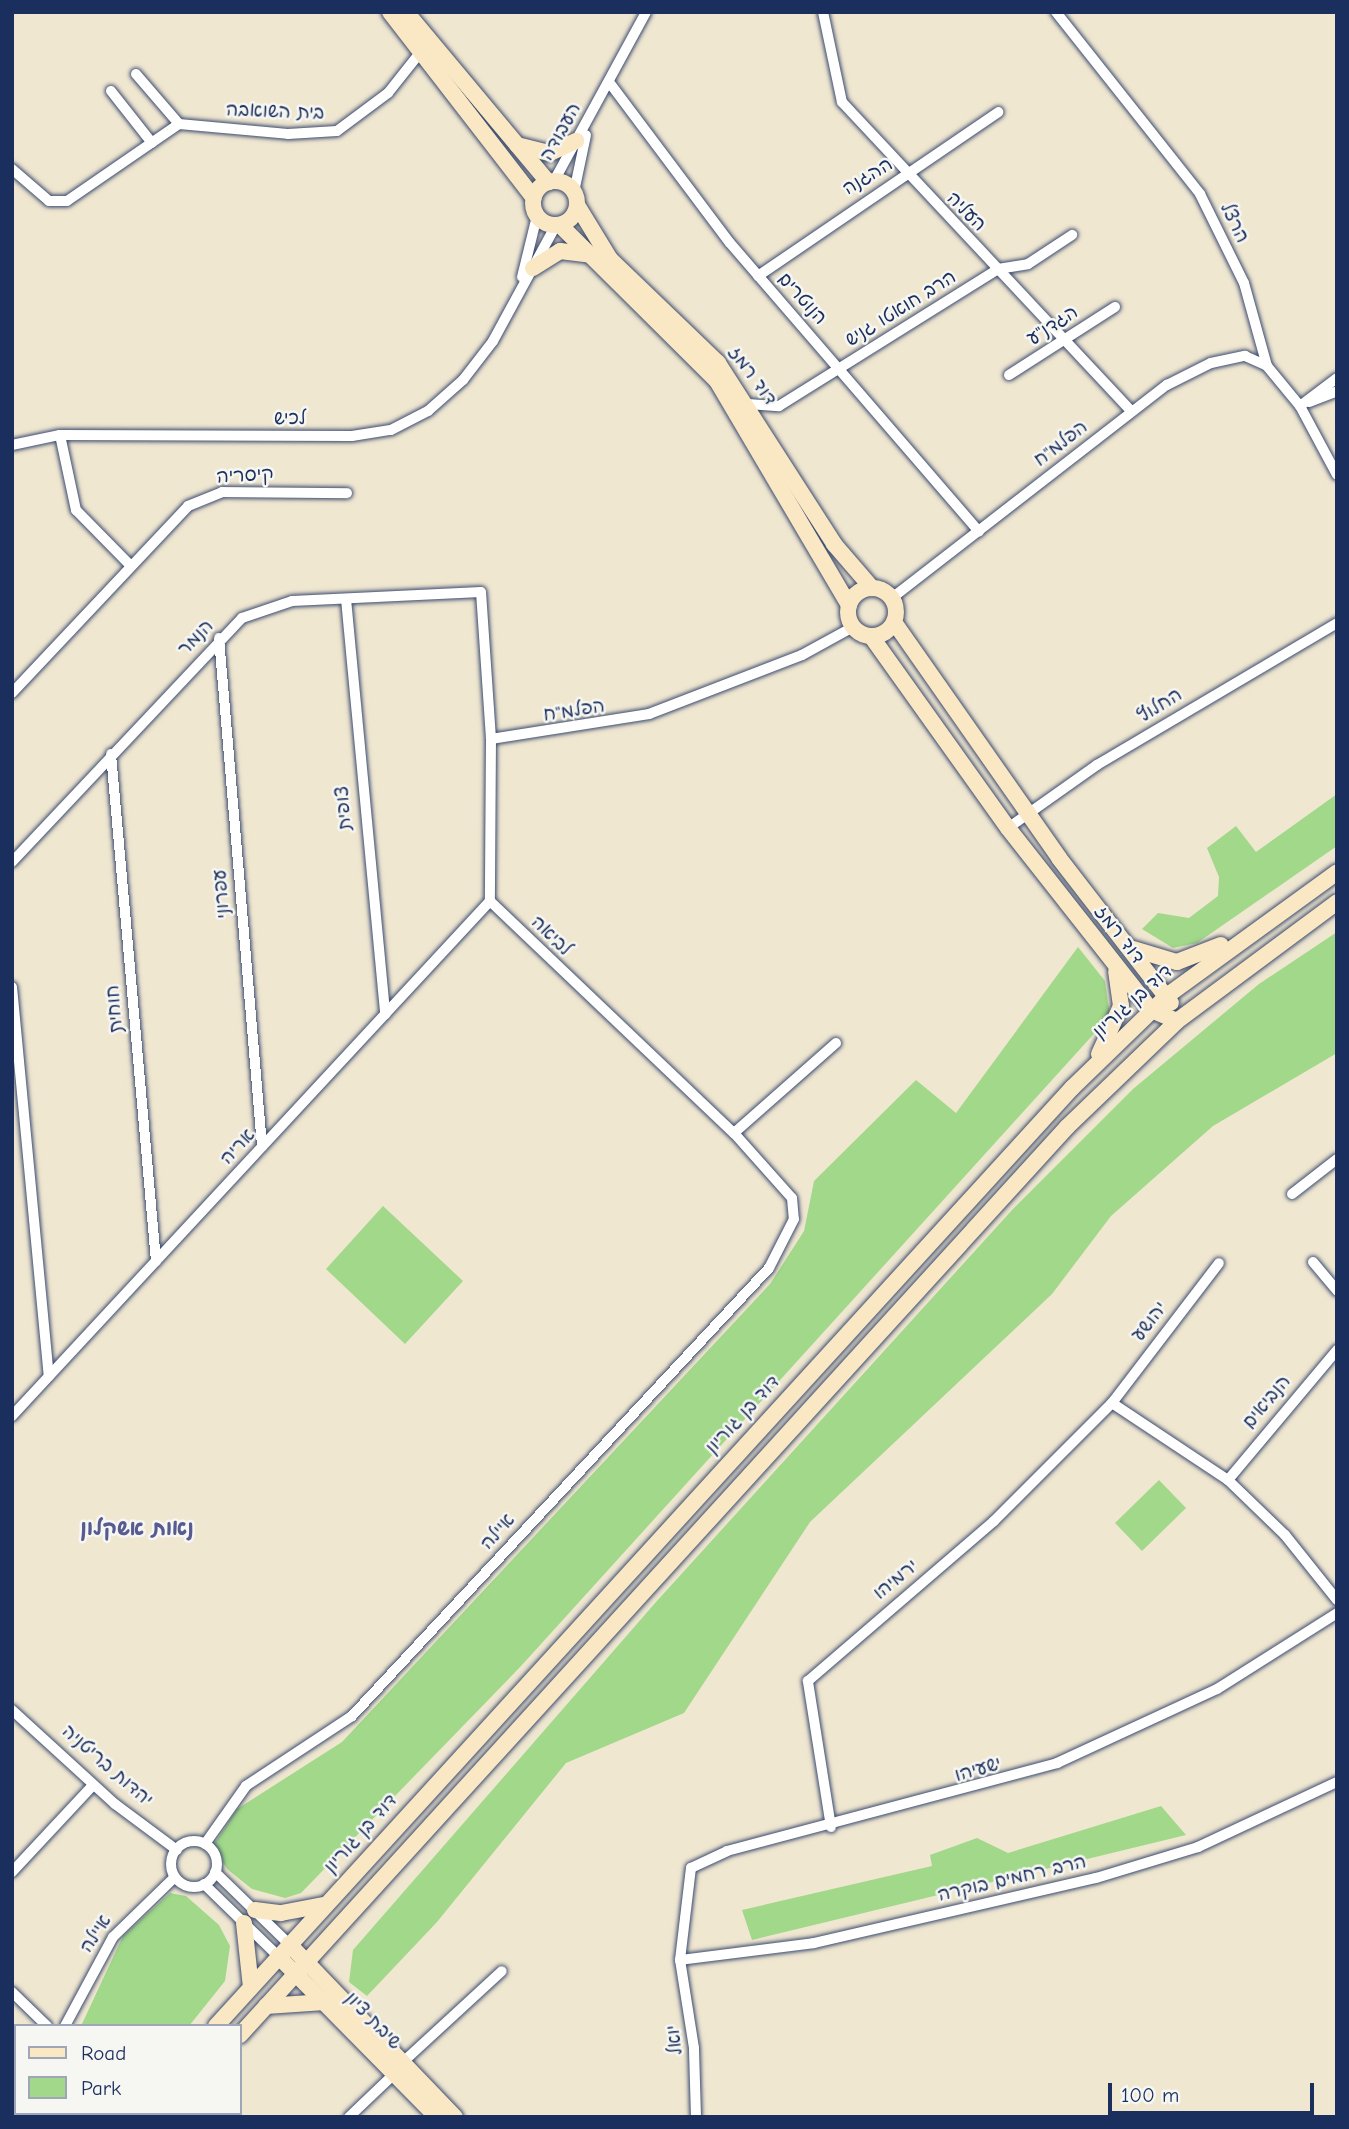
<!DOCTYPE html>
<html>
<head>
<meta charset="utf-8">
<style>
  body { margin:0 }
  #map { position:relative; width:1349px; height:2129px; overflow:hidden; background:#f0e7d1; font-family:"Comic Neue","Playpen Sans Hebrew",sans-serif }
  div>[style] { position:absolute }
  .green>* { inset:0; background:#a1d889 }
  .roads { filter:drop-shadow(0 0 2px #3b4b6f) drop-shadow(0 0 2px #3b4b6f) }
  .street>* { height:10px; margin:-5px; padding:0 5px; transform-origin:5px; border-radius:5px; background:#fff }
  .street>.ring { margin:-5px; padding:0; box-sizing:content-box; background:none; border:10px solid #fff; border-radius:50% }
  .secondary>* { height:16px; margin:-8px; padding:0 8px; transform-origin:8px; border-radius:8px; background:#fae7c3 }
  .secondary>.ring { margin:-8px; padding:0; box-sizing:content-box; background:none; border:16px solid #fae7c3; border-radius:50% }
  span { translate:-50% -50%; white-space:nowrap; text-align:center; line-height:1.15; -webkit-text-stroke:5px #f6f6f2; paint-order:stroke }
  .street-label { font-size:19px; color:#1b2f5e }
  .neighbourhood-label { font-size:21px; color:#575b92; font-weight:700 }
  .frame { position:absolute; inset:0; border:14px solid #1b2f5e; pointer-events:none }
  .legend { position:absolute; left:14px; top:2024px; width:228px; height:91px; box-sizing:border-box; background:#f6f6f2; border:2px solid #9ea6b7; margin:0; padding:9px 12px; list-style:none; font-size:21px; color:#1b2f5e }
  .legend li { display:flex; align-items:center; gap:14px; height:35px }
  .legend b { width:35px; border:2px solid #9ea6b7 }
  .scale { position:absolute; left:1108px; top:2083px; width:206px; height:32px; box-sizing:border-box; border:4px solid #1b2f5e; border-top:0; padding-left:9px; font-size:21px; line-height:24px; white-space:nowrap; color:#1b2f5e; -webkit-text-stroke:5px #f6f6f2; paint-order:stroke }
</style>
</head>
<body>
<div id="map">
  <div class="green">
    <div style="clip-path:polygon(1337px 794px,1337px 846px,1197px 943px,1173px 948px,1142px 929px,1158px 913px,1189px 918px,1218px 896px,1219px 877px,1207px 848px,1236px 826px,1256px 852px)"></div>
    <div style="clip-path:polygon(1337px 932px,1337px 1053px,1213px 1126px,1111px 1216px,1052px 1294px,810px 1522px,684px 1713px,566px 1763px,437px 1922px,367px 1996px,349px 1982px,353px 1950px,656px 1602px,1013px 1209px,1133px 1089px,1259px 984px)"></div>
    <div style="clip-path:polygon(1078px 947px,1105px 981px,1110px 1016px,522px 1665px,301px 1893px,285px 1898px,252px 1889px,227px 1869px,213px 1846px,237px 1809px,342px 1742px,770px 1284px,804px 1231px,814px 1181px,916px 1080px,956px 1113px)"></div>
    <div style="clip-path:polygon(383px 1206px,463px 1281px,405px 1344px,326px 1269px)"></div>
    <div style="clip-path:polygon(1159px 1480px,1186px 1508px,1142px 1551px,1115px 1523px)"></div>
    <div style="clip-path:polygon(1161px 1806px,1186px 1835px,752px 1940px,742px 1910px,932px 1866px,930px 1855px,977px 1838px,1008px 1853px)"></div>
    <div style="clip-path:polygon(170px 1893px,186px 1896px,219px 1925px,230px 1946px,225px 1981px,189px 2026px,81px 2026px,123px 1936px)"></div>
    <div style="clip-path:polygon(16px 2106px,16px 2113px,109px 2113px,12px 2117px)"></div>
  </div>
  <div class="roads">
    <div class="street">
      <div style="left:823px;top:12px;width:92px;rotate:78.1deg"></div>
      <div style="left:842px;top:102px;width:423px;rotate:46.9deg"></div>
      <div style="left:1056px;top:12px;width:232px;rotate:51.6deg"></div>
      <div style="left:1200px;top:194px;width:99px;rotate:63.7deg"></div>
      <div style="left:1244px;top:283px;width:86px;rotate:74.5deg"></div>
      <div style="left:1267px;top:366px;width:52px;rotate:50.5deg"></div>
      <div style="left:1300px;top:406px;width:78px;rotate:61.8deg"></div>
      <div style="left:136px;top:74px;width:66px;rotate:49.3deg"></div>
      <div style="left:609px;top:82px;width:201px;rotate:53.1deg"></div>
      <div style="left:730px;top:243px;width:381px;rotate:49.2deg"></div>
      <div style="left:111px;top:91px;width:66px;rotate:51.7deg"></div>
      <div style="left:12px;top:169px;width:49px;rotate:40.9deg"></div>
      <div style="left:49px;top:201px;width:18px"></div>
      <div style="left:67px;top:201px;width:136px;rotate:-34.5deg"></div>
      <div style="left:179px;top:124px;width:109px;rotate:5.2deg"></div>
      <div style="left:288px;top:134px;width:49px;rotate:-3.5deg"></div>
      <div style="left:337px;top:131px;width:64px;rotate:-36.7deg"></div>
      <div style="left:388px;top:93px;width:56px;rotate:-51.5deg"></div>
      <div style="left:554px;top:181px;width:192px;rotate:-61.4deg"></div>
      <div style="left:574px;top:192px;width:58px;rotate:-78.1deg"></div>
      <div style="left:758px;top:276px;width:291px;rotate:-34.3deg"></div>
      <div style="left:522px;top:277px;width:63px;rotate:-76.2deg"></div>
      <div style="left:1009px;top:375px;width:126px;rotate:-32.7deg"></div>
      <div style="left:1309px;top:402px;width:30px;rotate:-21deg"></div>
      <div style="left:748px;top:404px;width:31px;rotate:4deg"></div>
      <div style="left:779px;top:406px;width:258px;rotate:-32deg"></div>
      <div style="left:998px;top:269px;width:30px;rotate:-9deg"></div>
      <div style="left:1028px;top:264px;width:53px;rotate:-33.4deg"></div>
      <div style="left:1300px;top:406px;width:46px;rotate:-37.1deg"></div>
      <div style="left:60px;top:435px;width:77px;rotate:78deg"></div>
      <div style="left:76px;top:510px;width:77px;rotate:45.5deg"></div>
      <div style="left:12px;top:445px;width:49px;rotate:-11.8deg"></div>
      <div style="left:60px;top:435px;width:292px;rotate:0.2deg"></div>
      <div style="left:352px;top:436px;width:39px;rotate:-9deg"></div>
      <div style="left:391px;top:430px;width:42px;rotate:-27.2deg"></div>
      <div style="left:428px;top:411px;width:47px;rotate:-41.5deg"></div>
      <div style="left:463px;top:380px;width:49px;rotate:-52.4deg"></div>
      <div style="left:493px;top:341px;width:132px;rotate:-61.5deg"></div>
      <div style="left:892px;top:598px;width:348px;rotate:-37.8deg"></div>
      <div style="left:1167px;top:385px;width:49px;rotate:-26.6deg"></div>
      <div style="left:1211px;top:363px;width:35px;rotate:-12deg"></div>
      <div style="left:1245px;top:356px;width:24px;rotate:24deg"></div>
      <div style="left:346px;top:599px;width:417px;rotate:84.6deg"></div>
      <div style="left:219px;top:638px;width:510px;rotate:85.16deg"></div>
      <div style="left:12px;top:693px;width:257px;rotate:-46.7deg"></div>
      <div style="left:188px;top:506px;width:37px;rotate:-22deg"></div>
      <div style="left:222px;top:492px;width:125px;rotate:0.5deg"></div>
      <div style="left:491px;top:739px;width:160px;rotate:-9deg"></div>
      <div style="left:649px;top:714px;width:164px;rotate:-21.1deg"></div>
      <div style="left:802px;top:655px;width:58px;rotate:-28.8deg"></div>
      <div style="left:111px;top:754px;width:509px;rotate:84.93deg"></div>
      <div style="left:1008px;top:828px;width:109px;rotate:-35.3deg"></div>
      <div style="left:1097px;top:765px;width:279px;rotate:-30.6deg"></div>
      <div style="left:12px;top:862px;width:335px;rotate:-46.7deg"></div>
      <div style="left:242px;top:618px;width:53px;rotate:-18.8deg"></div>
      <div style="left:292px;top:601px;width:189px;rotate:-2.7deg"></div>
      <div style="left:481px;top:592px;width:147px;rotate:86.1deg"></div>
      <div style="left:491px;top:739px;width:162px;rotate:90.4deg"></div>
      <div style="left:490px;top:901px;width:337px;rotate:43.6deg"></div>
      <div style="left:734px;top:1133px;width:87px;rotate:48.3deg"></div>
      <div style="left:792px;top:1198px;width:21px;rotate:85deg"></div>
      <div style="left:794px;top:1219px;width:55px;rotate:117deg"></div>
      <div style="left:769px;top:1268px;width:612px;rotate:132.95deg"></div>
      <div style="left:352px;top:1716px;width:127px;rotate:146.6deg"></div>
      <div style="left:246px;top:1786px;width:71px;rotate:125.3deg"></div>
      <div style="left:12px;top:987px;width:391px;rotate:84.6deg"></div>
      <div style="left:734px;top:1133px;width:136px;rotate:-41.4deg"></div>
      <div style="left:1292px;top:1194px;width:57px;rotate:-37.9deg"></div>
      <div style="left:1313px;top:1262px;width:38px;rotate:50deg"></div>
      <div style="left:1112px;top:1403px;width:139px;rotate:33.6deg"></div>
      <div style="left:1228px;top:1480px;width:79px;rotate:44deg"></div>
      <div style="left:1285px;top:1535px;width:83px;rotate:51.3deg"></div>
      <div style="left:12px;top:1416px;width:703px;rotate:-47.13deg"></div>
      <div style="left:1228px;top:1480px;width:170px;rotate:-50deg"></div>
      <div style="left:12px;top:1710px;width:139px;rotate:42.4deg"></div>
      <div style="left:115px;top:1804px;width:77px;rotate:36.6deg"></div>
      <div style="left:831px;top:1827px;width:148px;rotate:-99deg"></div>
      <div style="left:808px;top:1681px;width:245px;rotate:-40.7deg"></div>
      <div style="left:994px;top:1521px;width:167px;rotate:-45deg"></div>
      <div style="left:1112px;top:1403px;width:176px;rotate:-52.6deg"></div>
      <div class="ring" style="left:171px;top:1841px;width:36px;height:36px"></div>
      <div style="left:12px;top:1872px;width:119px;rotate:-47deg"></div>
      <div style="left:215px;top:1872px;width:103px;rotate:44.2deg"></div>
      <div style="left:204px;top:1884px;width:103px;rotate:44.2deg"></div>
      <div style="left:680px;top:1960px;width:135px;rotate:-7.2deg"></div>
      <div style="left:814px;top:1943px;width:289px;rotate:-13deg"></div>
      <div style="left:1096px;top:1878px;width:107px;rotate:-16.9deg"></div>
      <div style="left:1198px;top:1847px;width:153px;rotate:-25.1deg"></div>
      <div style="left:12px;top:1992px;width:49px;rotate:44.2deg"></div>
      <div style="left:65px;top:2026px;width:101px;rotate:-61.7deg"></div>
      <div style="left:113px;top:1937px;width:86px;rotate:-44.1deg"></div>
      <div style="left:403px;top:2062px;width:134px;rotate:-42.6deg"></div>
      <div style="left:12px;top:2089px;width:5px;rotate:-37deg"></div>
      <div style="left:349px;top:2117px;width:64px;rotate:-43.7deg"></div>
      <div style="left:696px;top:2117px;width:69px;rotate:-91.7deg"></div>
      <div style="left:694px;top:2048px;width:89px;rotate:-99deg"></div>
      <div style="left:680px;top:1960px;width:93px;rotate:-83.2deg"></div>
      <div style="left:691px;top:1868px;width:40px;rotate:-25deg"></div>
      <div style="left:727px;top:1851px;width:342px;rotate:-14.9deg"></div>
      <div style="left:1057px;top:1763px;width:176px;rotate:-24.8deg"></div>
      <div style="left:1217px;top:1689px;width:142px;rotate:-32.3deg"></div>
    </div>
    <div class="secondary">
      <div style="left:390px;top:12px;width:235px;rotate:52.3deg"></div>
      <div style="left:406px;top:12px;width:222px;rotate:50.1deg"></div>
      <div style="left:517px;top:145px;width:34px;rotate:14deg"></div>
      <div style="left:550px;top:153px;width:29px;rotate:-25deg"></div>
      <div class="ring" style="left:533px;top:181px;width:28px;height:28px"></div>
      <div style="left:577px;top:205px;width:63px;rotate:58.6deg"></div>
      <div style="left:610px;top:259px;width:150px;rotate:43.9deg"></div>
      <div style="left:718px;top:363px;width:215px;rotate:57.3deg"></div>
      <div style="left:834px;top:544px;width:58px;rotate:49.2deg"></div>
      <div style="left:560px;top:225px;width:221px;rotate:44.8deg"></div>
      <div style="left:717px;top:381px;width:260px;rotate:59.5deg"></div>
      <div style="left:533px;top:268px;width:32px;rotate:-32deg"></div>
      <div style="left:560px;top:251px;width:31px;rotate:7deg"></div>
      <div class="ring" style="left:848px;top:588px;width:32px;height:32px"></div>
      <div style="left:894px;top:622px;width:288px;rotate:55deg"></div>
      <div style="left:1059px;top:858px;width:183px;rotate:52.3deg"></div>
      <div style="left:871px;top:636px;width:236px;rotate:54.5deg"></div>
      <div style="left:1008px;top:828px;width:231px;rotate:51.8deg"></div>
      <div style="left:1151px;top:1010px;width:28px;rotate:23deg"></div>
      <div style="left:1133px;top:949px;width:46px;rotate:16.5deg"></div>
      <div style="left:1177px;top:962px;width:47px;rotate:-21.1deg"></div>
      <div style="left:1099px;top:1054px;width:53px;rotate:-65.4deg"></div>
      <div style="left:1121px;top:1006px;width:35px;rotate:-98deg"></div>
      <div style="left:255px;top:1910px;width:26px;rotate:7deg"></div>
      <div style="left:281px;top:1913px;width:44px;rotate:-10.5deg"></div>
      <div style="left:244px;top:1923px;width:64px;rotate:83.8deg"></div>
      <div style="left:289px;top:1944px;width:240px;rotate:46.2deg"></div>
      <div style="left:278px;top:1956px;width:226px;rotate:45.4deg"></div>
      <div style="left:266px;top:2006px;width:59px;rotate:-3.9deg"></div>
      <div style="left:216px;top:2026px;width:1270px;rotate:-47.62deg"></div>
      <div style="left:1072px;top:1088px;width:134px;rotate:-44.1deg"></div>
      <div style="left:1168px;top:995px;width:209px;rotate:-36deg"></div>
      <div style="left:240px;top:2035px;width:1228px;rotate:-47.67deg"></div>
      <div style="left:1067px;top:1127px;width:153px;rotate:-43.9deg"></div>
      <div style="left:1177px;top:1021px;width:199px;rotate:-36.6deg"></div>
      <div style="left:134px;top:2117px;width:5px;rotate:-53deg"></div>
      <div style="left:164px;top:2117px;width:5px;rotate:-53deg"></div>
    </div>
  </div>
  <div class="street-label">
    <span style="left:275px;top:112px;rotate:2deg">בית השואבה</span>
    <span style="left:561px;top:132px;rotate:-61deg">העבודה</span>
    <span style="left:868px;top:177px;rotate:-31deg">ההגנה</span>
    <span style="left:966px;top:212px;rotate:45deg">העליה</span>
    <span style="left:1234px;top:223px;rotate:64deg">הרצל</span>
    <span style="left:802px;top:299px;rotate:48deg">הנוטרים</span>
    <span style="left:901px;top:309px;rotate:-32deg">הרב חואטו גניש</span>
    <span style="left:1053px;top:326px;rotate:-33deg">הגדנ"ע</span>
    <span style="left:752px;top:376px;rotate:54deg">דוד רמז</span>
    <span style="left:290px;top:419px;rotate:-1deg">לכיש</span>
    <span style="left:1061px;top:444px;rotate:-38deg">הפלמ"ח</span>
    <span style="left:245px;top:476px;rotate:-3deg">קיסריה</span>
    <span style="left:196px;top:638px;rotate:-46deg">הנמר</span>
    <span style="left:1160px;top:706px;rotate:-32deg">החלוץ</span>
    <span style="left:574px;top:711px;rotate:-9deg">הפלמ"ח</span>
    <span style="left:344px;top:808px;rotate:-95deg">צופית</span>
    <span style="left:222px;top:894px;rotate:-95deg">עפרוני</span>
    <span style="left:1119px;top:935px;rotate:52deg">דוד רמז</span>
    <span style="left:551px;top:936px;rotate:44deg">לביאה</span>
    <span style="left:1133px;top:1002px;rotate:-42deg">דוד בן גוריון</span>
    <span style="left:115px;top:1009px;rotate:-95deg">חוחית</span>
    <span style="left:238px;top:1147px;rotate:-47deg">אריה</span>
    <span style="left:1150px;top:1322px;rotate:-53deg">יהושע</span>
    <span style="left:1267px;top:1402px;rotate:-50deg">הנביאים</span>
    <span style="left:743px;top:1415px;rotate:-47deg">דוד בן גוריון</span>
    <span style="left:498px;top:1532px;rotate:-48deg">איילה</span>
    <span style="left:896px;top:1580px;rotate:-39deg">ירמיהו</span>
    <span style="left:107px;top:1766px;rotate:41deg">יהדות בריטניה</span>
    <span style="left:978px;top:1770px;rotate:-16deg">ישעיהו</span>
    <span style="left:361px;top:1834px;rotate:-48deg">דוד בן גוריון</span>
    <span style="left:1012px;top:1879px;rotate:-13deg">הרב רחמים בוקרה</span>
    <span style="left:96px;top:1934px;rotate:-57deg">איילה</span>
    <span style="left:373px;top:2021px;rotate:46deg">שיבת ציון</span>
    <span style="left:675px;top:2040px;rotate:-97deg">יואל</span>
  </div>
  <div class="neighbourhood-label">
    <span style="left:137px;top:1528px">נאות אשקלון</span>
  </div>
  <div class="frame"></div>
  <ul class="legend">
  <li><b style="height:9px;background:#fae7c3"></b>Road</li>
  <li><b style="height:19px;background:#a1d889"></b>Park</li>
  </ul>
  <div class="scale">100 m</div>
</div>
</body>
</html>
